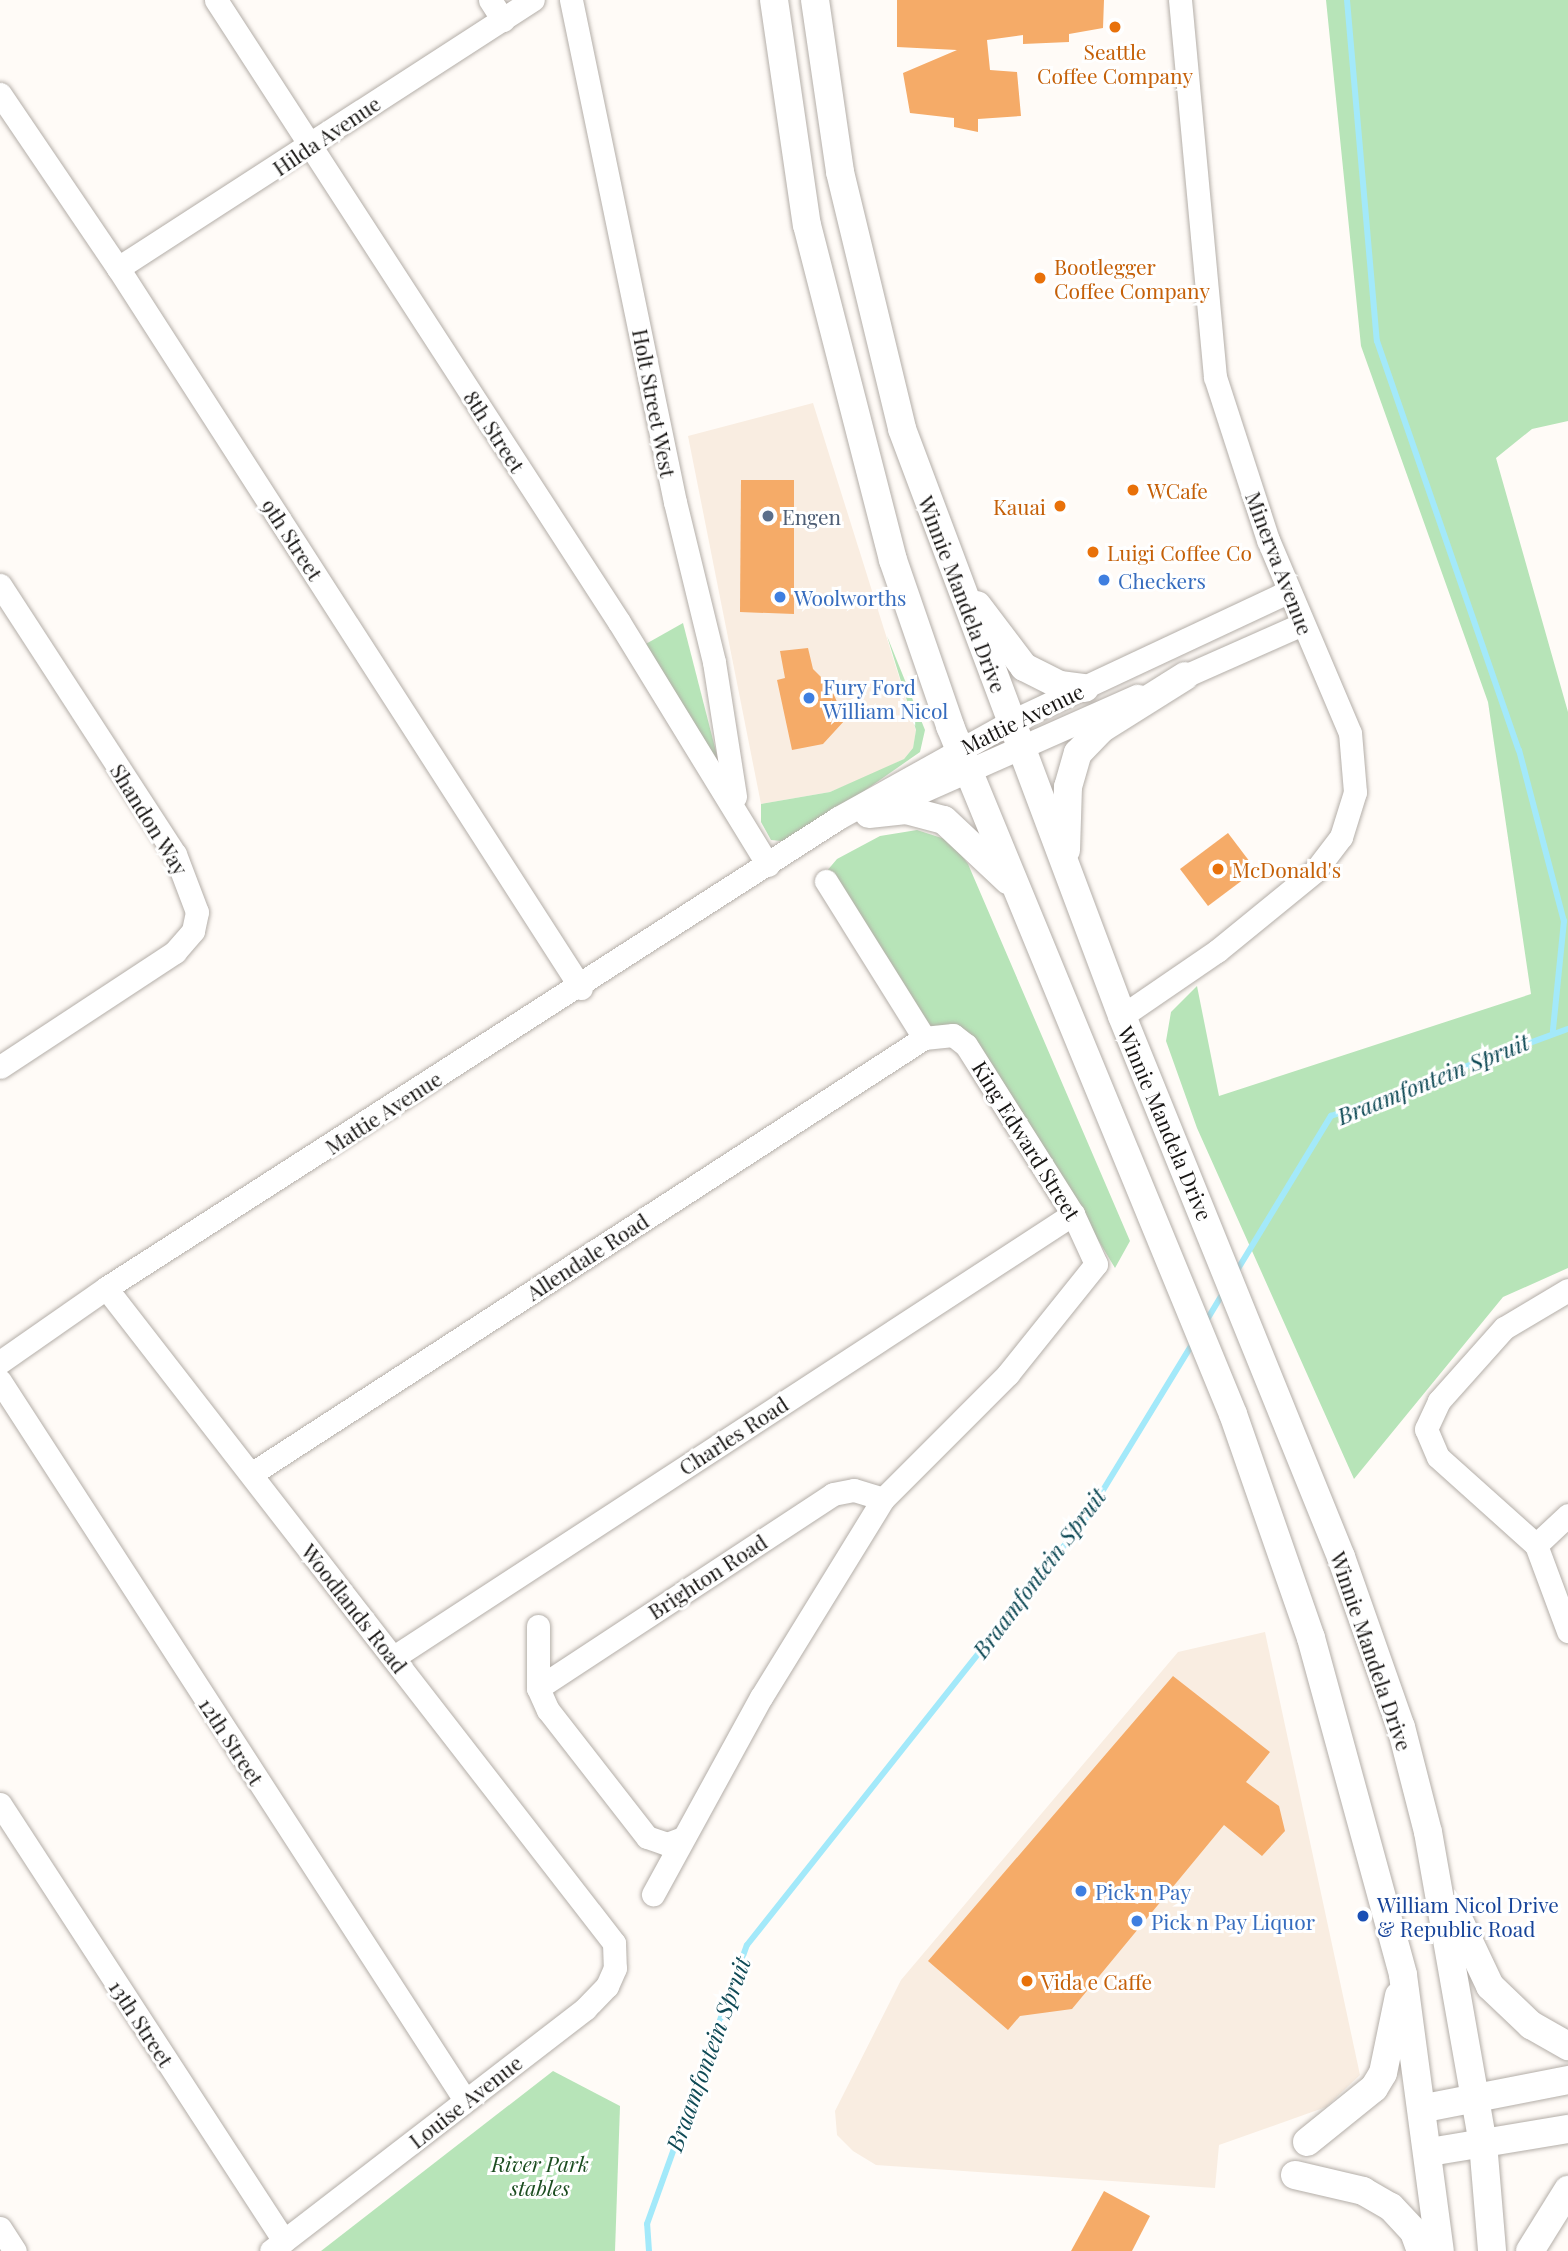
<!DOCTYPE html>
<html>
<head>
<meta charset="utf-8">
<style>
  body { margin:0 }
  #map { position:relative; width:1568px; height:2251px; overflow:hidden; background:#fffbf7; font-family:"Playfair Display",serif }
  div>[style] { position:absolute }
  .built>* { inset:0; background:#f9ede1 }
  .green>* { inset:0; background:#b7e4b8 }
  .stream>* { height:6px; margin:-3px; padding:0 3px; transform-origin:3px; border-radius:3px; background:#a3e9fa }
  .building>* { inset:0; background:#f5ab68 }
  .roads { filter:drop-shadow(0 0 2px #b4aea8) drop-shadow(0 0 2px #b4aea8) }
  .minor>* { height:23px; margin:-11.5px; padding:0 11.5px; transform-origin:11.5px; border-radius:11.5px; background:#fff }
  .major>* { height:28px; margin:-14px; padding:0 14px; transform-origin:14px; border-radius:14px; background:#fff }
  .dots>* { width:19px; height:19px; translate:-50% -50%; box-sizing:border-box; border:4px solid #fff; border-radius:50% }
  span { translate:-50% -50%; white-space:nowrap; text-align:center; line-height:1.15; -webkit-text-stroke:6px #fff; paint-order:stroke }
  .food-label { font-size:21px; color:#c56008 }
  .left { translate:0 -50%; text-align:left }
  .right { translate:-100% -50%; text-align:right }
  .street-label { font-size:21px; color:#181614 }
  .service-label { font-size:21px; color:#4e5e75 }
  .shop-label { font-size:21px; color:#366cbe }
  .transit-label { font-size:21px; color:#164399 }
  .park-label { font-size:21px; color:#1c4d20; font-style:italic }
  .water-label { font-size:23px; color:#0e4955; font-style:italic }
</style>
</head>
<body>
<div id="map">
  <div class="built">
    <div style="clip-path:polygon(813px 403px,916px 731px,913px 748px,904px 759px,871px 775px,830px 792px,761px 804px,688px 436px)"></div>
    <div style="clip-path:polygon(1265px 1632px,1360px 2075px,1326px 2107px,1219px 2145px,1215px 2188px,876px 2165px,853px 2151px,837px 2135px,835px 2111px,901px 1980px,1178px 1652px)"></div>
  </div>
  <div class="green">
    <div style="clip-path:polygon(1326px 0,1568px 0,1568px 421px,1532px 429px,1496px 458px,1568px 712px,1568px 1268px,1503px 1297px,1354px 1479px,1197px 1128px,1166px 1041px,1171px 1012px,1197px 986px,1219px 1096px,1531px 994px,1488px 702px,1361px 346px)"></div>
    <div style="clip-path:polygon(683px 623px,721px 771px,644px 645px)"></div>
    <div style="clip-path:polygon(887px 636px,925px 730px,920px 752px,791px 842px,771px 840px,761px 822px,761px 804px,830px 792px,904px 759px,913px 748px,916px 730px)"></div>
    <div style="clip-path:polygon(917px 830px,951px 841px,968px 864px,1130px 1241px,1115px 1268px,992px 1064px,978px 1046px,918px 1024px,826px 872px,837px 859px,880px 836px)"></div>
    <div style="clip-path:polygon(553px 2071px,620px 2106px,615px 2251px,321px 2251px)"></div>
  </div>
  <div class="stream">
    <div style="left:1347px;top:0;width:342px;rotate:85deg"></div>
    <div style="left:1377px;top:341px;width:433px;rotate:70.9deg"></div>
    <div style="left:1519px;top:750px;width:177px;rotate:75.3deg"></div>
    <div style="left:1564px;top:921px;width:110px;rotate:95.8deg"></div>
    <div style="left:1236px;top:1272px;width:183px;rotate:-58.7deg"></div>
    <div style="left:1331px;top:1116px;width:252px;rotate:-20.2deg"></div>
    <div style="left:1205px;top:1323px;width:39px;rotate:-59deg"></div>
    <div style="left:649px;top:2251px;width:27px;rotate:-94deg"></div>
    <div style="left:647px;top:2224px;width:296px;rotate:-70.3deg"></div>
    <div style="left:747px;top:1945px;width:545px;rotate:-51.55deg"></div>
    <div style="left:1086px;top:1518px;width:207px;rotate:-58.6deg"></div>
  </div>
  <div class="building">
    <div style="clip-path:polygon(897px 0,1104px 0,1103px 28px,1069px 34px,1069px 42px,1023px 44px,1023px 35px,987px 40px,990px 70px,1017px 72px,1021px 116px,978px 119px,978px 132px,954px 127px,954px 118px,910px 113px,903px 73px,957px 50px,897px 47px)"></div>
    <div style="clip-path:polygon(741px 480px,794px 480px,794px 614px,740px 612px)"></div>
    <div style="clip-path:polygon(808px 648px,813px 669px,830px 686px,845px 720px,823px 744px,792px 750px,777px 680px,785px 678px,780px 651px)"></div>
    <div style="clip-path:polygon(1228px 833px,1256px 870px,1208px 906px,1180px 869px)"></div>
    <div style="clip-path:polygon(1173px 1676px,1270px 1752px,1246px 1782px,1279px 1806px,1285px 1831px,1262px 1856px,1224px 1825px,1072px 2009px,1020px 2016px,1008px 2030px,928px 1961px)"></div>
    <div style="clip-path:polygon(1104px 2191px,1150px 2216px,1132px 2251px,1071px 2251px)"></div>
  </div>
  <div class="roads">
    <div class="minor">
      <div style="left:216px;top:0;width:741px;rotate:57.06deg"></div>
      <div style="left:619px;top:622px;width:285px;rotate:58.5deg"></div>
      <div style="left:490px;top:0;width:24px;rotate:57deg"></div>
      <div style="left:571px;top:0;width:513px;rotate:78.3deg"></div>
      <div style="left:675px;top:502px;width:165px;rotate:76.3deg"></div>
      <div style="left:714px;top:662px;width:136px;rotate:81.1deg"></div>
      <div style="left:0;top:94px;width:210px;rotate:55.9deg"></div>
      <div style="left:118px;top:268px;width:856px;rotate:57.26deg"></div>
      <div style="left:118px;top:268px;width:494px;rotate:-32.9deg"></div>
      <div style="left:0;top:585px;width:321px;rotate:57deg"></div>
      <div style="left:175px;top:854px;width:62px;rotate:69.2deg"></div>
      <div style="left:197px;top:912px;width:19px;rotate:102deg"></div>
      <div style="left:193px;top:931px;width:28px;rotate:131deg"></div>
      <div style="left:175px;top:952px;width:209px;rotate:146.7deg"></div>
      <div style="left:1169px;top:683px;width:143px;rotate:-23.9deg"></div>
      <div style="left:884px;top:808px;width:277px;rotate:-23.9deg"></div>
      <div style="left:826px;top:881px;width:185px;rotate:58deg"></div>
      <div style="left:1122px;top:1016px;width:115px;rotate:-34.4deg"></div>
      <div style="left:1217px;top:951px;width:127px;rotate:-39.2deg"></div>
      <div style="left:1315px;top:871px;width:43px;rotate:-52.6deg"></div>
      <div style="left:1341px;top:837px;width:47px;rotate:-72.7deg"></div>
      <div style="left:1355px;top:792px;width:59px;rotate:-94.8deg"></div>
      <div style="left:1350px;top:733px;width:210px;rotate:-113deg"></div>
      <div style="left:1268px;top:540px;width:171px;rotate:-108deg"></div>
      <div style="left:1215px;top:377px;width:379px;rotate:-95.3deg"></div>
      <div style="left:106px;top:1288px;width:829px;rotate:52.2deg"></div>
      <div style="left:614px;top:1943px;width:25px;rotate:88deg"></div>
      <div style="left:615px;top:1968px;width:20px;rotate:114deg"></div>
      <div style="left:607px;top:1986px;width:32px;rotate:134deg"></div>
      <div style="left:585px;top:2009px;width:396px;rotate:142.4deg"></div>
      <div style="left:1568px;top:1290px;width:74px;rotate:149.3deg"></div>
      <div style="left:1504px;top:1328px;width:98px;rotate:131.7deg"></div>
      <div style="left:1439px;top:1401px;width:31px;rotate:115deg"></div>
      <div style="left:1426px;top:1429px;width:30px;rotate:67deg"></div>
      <div style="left:1438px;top:1457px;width:132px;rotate:41.9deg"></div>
      <div style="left:1536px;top:1545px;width:92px;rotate:69.6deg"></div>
      <div style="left:0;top:1362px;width:129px;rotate:-34.9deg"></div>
      <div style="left:106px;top:1288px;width:870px;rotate:-32.7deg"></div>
      <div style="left:838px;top:818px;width:199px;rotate:-29.1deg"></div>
      <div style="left:1012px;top:721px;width:305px;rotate:-25.1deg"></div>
      <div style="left:0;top:1381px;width:856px;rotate:57.11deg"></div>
      <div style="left:251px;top:1474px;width:802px;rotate:-32.94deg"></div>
      <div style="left:924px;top:1038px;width:29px;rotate:-6deg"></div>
      <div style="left:953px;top:1035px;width:16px;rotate:38deg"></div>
      <div style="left:966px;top:1045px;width:200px;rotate:57.7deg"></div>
      <div style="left:1073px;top:1214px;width:55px;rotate:65.3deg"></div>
      <div style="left:1096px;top:1264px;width:141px;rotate:128.7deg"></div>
      <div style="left:1008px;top:1374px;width:177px;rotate:135deg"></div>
      <div style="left:883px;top:1499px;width:233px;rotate:121.6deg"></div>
      <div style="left:761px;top:1697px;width:225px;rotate:118.7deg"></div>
      <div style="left:1536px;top:1545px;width:44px;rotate:-43.2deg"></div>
      <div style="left:538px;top:1626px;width:62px;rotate:90deg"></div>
      <div style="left:538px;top:1688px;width:24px;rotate:66deg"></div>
      <div style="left:548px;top:1710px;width:161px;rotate:52.1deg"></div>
      <div style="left:647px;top:1837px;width:21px;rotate:19deg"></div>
      <div style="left:667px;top:1844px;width:17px;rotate:-21deg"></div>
      <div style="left:394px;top:1657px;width:811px;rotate:-33.12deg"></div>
      <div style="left:538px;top:1688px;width:353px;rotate:-33.3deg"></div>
      <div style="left:833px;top:1494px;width:21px;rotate:-11deg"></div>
      <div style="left:854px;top:1490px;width:30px;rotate:17deg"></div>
      <div style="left:0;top:1804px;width:521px;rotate:56.98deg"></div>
      <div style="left:0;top:2228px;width:27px;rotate:57deg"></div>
    </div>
    <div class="major">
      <div style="left:774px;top:0;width:227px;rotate:81.7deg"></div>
      <div style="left:807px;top:225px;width:346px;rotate:75.6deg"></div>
      <div style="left:893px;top:560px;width:176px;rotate:71deg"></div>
      <div style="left:950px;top:726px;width:744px;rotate:67.64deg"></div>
      <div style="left:1233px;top:1414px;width:237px;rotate:70.8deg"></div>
      <div style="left:1311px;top:1638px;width:349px;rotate:74.7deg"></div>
      <div style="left:1403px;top:1975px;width:278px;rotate:82.4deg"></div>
      <div style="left:815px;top:0;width:174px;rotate:81.7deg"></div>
      <div style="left:840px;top:172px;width:264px;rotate:76.4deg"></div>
      <div style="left:902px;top:429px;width:627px;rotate:69.45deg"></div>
      <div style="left:1122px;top:1016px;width:584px;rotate:67.96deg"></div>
      <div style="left:1341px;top:1557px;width:180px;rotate:70.6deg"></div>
      <div style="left:1401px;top:1727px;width:108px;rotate:75.6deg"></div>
      <div style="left:1428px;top:1832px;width:316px;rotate:80deg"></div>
      <div style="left:1483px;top:2143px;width:108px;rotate:85.2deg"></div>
      <div style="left:977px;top:605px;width:78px;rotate:52.8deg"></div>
      <div style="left:1024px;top:667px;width:40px;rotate:26.6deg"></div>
      <div style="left:1060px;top:685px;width:25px;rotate:7deg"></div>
      <div style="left:869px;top:814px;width:37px;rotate:-6deg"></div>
      <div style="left:906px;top:810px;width:39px;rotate:15deg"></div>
      <div style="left:944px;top:820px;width:88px;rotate:43.2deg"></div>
      <div style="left:1066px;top:850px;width:63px;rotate:-88.2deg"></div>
      <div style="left:1068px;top:787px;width:35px;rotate:-74deg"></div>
      <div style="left:1078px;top:753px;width:33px;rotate:-46deg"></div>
      <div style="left:1101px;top:729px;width:99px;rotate:-32.2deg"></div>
      <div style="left:1456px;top:1914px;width:80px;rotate:64.7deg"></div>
      <div style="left:1490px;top:1986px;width:57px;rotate:43.6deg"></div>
      <div style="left:1531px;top:2025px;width:43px;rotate:29.6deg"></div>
      <div style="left:1425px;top:2108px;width:146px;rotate:-11.1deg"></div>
      <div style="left:1307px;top:2142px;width:86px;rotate:-38.9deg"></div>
      <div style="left:1374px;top:2088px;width:17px;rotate:-59deg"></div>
      <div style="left:1383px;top:2073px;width:79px;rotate:-78.3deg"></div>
      <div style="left:1430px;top:2152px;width:140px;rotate:-9.5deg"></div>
      <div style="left:1295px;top:2175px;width:70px;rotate:13.2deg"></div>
      <div style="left:1363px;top:2191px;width:32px;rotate:30deg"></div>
      <div style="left:1391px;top:2207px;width:34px;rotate:47deg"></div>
      <div style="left:1414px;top:2232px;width:20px;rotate:70deg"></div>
      <div style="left:1530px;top:2251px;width:72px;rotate:-58.1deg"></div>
    </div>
  </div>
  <div class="dots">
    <div style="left:1115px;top:27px;background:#e8710a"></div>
    <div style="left:1040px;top:278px;background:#e8710a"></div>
    <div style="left:1133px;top:490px;background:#e8710a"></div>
    <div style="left:1060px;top:506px;background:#e8710a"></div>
    <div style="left:768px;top:516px;background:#5c6f8a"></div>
    <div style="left:1093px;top:552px;background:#e8710a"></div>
    <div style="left:1104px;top:580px;background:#3f7fe0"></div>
    <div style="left:780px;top:597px;background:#3f7fe0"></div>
    <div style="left:809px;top:698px;background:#3f7fe0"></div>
    <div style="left:1218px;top:869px;background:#e8710a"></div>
    <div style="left:1081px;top:1891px;background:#3f7fe0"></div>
    <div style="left:1363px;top:1916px;background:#1a4fb4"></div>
    <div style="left:1137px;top:1921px;background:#3f7fe0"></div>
    <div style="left:1027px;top:1981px;background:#e8710a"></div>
  </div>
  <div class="food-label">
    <span style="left:1115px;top:63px">Seattle<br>Coffee Company</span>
    <span class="left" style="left:1054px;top:278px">Bootlegger<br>Coffee Company</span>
    <span class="left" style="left:1147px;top:490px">WCafe</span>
    <span class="right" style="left:1046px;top:506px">Kauai</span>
    <span class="left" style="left:1107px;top:552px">Luigi Coffee Co</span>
    <span class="left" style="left:1232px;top:869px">McDonald's</span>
    <span class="left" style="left:1041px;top:1981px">Vida e Caffe</span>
  </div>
  <div class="street-label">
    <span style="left:326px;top:135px;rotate:-34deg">Hilda Avenue</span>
    <span style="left:655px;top:403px;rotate:79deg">Holt Street West</span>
    <span style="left:495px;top:431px;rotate:57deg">8th Street</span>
    <span style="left:293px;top:539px;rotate:57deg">9th Street</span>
    <span style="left:1280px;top:563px;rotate:69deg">Minerva Avenue</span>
    <span style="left:963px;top:594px;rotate:69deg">Winnie Mandela Drive</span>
    <span style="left:1022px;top:718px;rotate:-26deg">Mattie Avenue</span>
    <span style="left:150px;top:819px;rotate:58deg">Shandon Way</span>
    <span style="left:383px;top:1112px;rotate:-33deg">Mattie Avenue</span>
    <span style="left:1166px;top:1123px;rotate:67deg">Winnie Mandela Drive</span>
    <span style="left:1027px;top:1140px;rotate:58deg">King Edward Street</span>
    <span style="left:587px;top:1256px;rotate:-33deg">Allendale Road</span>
    <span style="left:733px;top:1435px;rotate:-33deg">Charles Road</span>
    <span style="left:707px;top:1576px;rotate:-33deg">Brighton Road</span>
    <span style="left:355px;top:1608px;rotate:52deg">Woodlands Road</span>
    <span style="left:1372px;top:1651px;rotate:71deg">Winnie Mandela Drive</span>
    <span style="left:232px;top:1741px;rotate:57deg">12th Street</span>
    <span style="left:142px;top:2023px;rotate:57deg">13th Street</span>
    <span style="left:465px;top:2101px;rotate:-38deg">Louise Avenue</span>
  </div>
  <div class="service-label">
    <span class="left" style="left:782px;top:516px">Engen</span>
  </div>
  <div class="shop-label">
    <span class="left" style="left:1118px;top:580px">Checkers</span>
    <span class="left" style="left:794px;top:597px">Woolworths</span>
    <span class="left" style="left:823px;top:698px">Fury Ford<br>William Nicol</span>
    <span class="left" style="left:1095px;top:1891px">Pick n Pay</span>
    <span class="left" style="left:1151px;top:1921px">Pick n Pay Liquor</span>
  </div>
  <div class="transit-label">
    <span class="left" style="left:1377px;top:1916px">William Nicol Drive<br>&amp; Republic Road</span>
  </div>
  <div class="park-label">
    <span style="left:540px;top:2175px">River Park<br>stables</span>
  </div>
  <div class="water-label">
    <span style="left:1433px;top:1079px;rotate:-22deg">Braamfontein Spruit</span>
    <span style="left:1039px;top:1573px;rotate:-53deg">Braamfontein Spruit</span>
    <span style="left:708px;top:2054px;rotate:-70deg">Braamfontein Spruit</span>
  </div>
</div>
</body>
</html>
